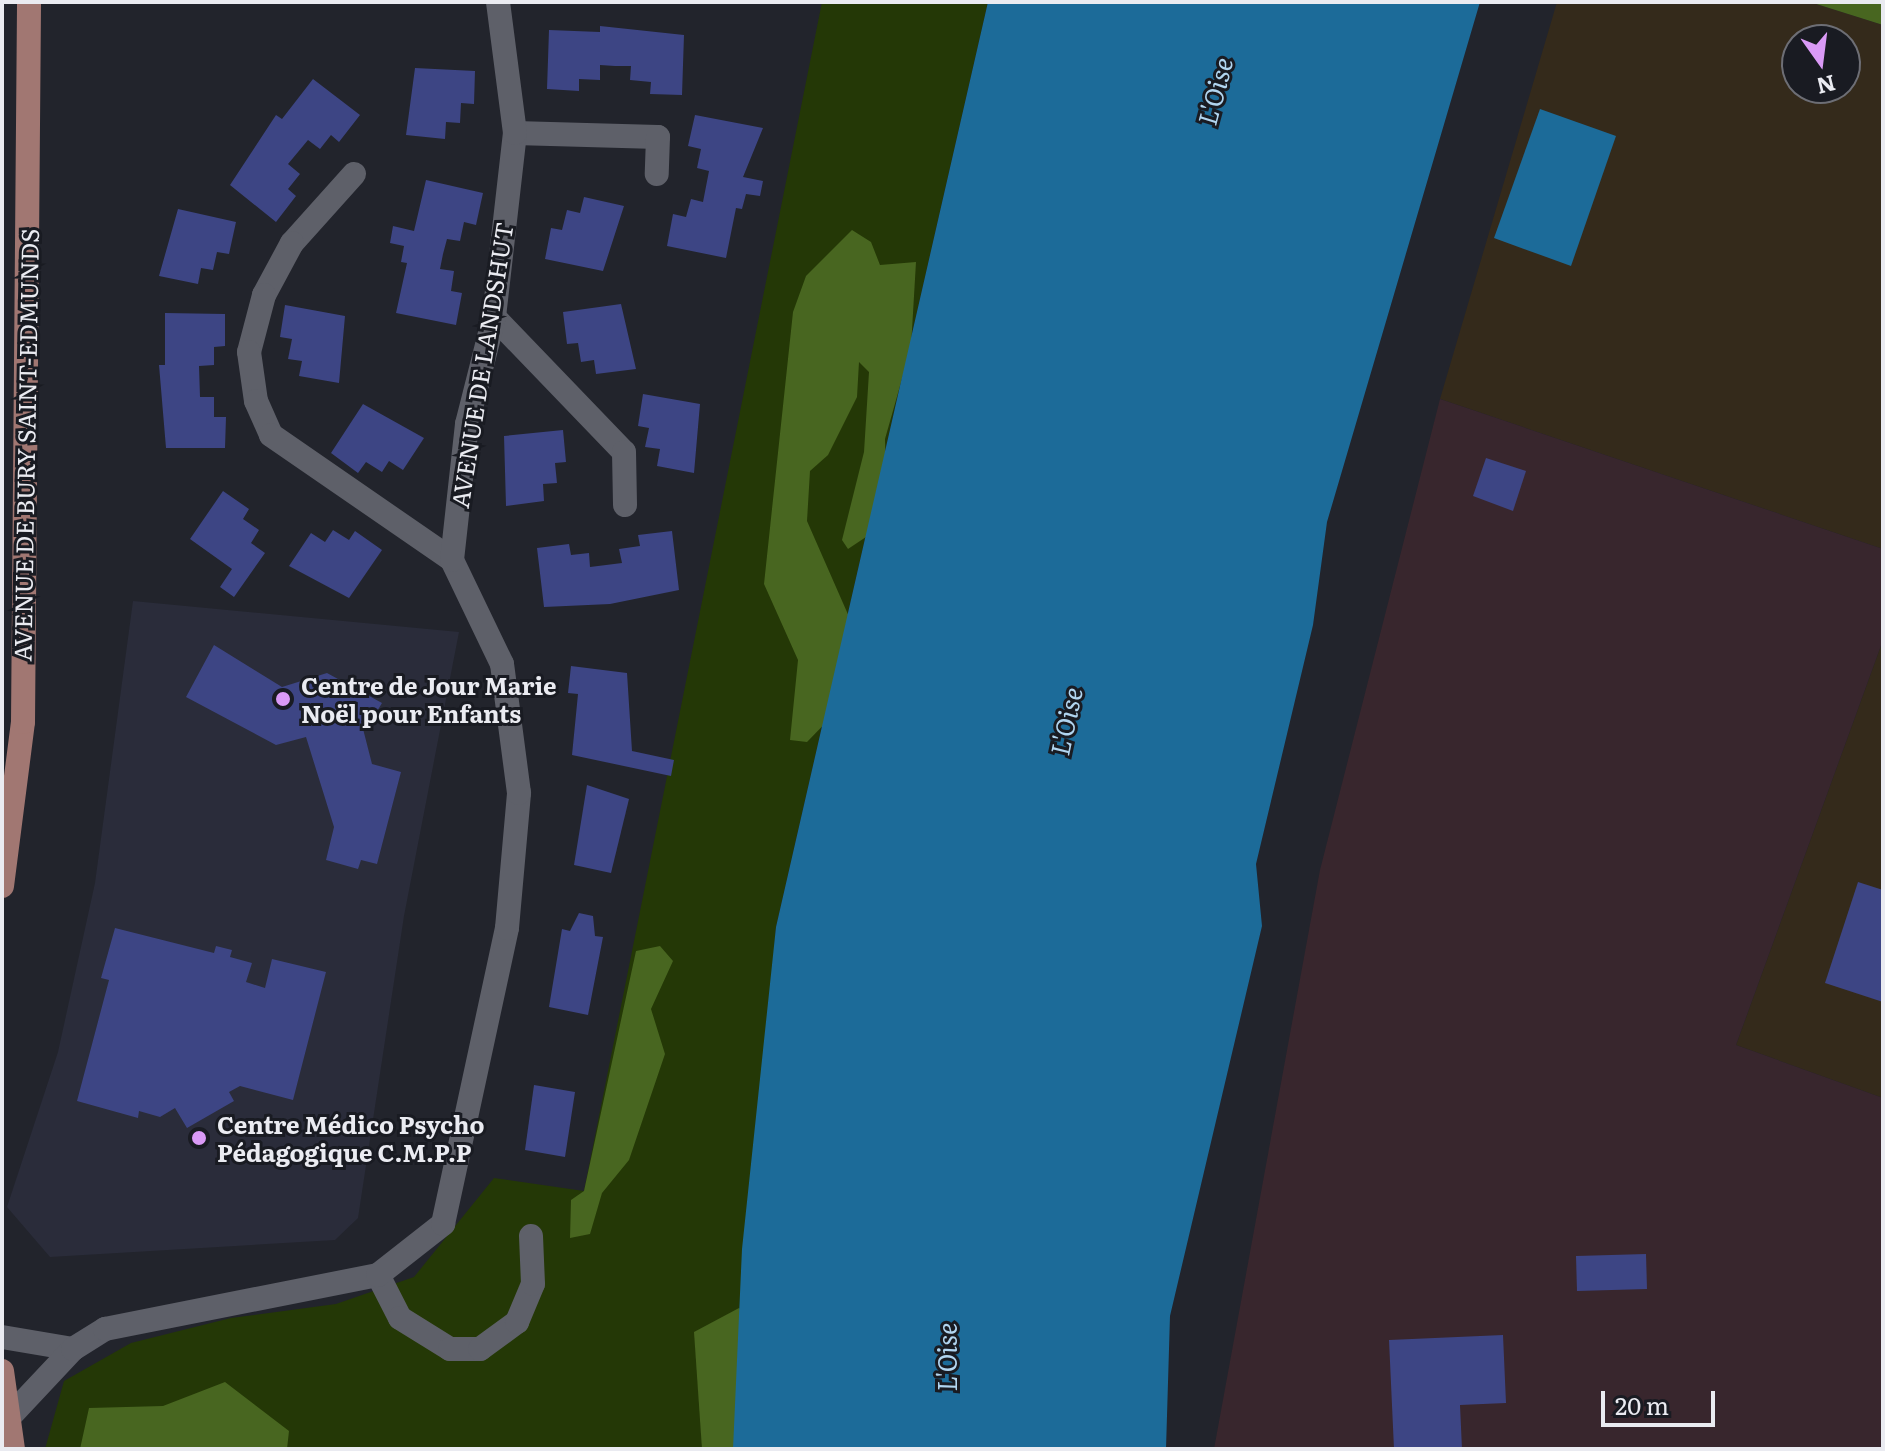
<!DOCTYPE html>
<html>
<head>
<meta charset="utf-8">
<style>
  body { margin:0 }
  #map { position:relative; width:1885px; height:1451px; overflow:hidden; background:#22242c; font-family:Literata,serif }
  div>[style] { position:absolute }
  .commercial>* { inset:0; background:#342a1b }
  .industrial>* { inset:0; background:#38262d }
  .built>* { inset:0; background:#2a2c3a }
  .green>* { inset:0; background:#243806 }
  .forest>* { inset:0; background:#486620 }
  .water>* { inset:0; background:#1c6b99 }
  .building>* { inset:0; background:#3d4584 }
  .minor>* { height:24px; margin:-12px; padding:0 12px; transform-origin:12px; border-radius:12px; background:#5e6069 }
  .major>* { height:24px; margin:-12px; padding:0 12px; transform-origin:12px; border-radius:12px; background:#a17772 }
  .dots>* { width:22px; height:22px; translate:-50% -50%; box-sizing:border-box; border:4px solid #191b22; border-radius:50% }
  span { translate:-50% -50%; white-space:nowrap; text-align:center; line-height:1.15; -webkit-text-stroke:6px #191b22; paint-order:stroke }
  .street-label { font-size:24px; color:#eaebf1 }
  .poi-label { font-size:24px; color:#eaebf1; font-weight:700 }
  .left { translate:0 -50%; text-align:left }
  .water-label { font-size:26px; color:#b1d5f0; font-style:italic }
  .frame { position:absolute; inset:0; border:4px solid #eaebf1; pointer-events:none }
  .north { position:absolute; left:1781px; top:24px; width:80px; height:80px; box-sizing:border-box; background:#191b22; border:2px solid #6d6e75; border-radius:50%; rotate:166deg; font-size:22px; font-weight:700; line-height:32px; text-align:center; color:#eaebf1 }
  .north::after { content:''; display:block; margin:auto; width:28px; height:36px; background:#da9af6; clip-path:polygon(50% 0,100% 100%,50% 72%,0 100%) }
  .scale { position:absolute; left:1601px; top:1391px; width:114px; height:36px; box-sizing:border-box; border:4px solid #eaebf1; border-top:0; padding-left:10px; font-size:24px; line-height:28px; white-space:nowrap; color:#eaebf1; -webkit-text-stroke:6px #191b22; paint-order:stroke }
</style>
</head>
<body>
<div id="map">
  <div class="commercial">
    <div style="clip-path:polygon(evenodd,1557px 2px,1810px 2px,1883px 25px,1883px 549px,1440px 399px,1557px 2px,1797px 40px,1845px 40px,1845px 88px,1797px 88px,1797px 40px)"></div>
    <div style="clip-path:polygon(1883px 640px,1883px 1098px,1736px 1045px)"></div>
  </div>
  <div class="industrial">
    <div style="clip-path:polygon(1440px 399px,1883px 549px,1883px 640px,1736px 1045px,1883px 1098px,1883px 1449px,1214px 1449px,1320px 870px)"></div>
  </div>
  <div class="built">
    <div style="clip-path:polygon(133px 601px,459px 632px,404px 916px,358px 1218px,335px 1240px,50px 1257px,7px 1207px,58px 1052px,95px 883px)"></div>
  </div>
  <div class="green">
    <div style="clip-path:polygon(822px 2px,988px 2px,776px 927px,733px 1449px,45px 1449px,64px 1381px,131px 1343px,231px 1318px,336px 1304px,414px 1277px,494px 1178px,584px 1191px)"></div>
  </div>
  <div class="forest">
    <div style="clip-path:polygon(1810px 2px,1883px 2px,1883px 25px)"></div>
    <div style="clip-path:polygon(852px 230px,871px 242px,880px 265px,916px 262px,911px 347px,885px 439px,887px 523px,848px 549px,842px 540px,864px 452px,869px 372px,859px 362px,857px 397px,828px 455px,810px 471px,807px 521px,861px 644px,841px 707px,807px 742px,790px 740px,798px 660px,764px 584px,793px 312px,806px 276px)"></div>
    <div style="clip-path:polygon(660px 946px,673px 961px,651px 1009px,665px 1054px,629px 1160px,602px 1193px,590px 1234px,570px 1238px,571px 1200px,584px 1191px,636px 951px)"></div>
    <div style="clip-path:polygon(739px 1308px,756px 1320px,740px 1449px,702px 1449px,694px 1332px)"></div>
    <div style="clip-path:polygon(225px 1382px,289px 1431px,287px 1449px,80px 1449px,89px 1408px,163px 1406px)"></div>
  </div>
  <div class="water">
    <div style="clip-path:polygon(988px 2px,1480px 2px,1327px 522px,1313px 625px,1256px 864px,1262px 926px,1170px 1316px,1166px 1449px,733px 1449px,742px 1249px,776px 927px)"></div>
    <div style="clip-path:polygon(1540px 109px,1616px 136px,1571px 266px,1494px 238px)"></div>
  </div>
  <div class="building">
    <div style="clip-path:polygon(600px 26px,684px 35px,682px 95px,650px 94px,651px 82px,630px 80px,631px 66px,615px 66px,600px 65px,600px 80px,579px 79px,579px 91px,547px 89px,549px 30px,600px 32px)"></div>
    <div style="clip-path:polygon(415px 68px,475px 71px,474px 104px,461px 103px,460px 123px,446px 122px,445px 139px,406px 135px)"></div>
    <div style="clip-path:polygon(313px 79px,360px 115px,339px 142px,331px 135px,320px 149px,308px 140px,288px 164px,300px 174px,288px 189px,296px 196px,276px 222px,230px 185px,276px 115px,282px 119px)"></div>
    <div style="clip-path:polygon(695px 115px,763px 128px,743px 177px,763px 181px,760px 196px,746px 194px,742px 209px,736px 208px,726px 258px,667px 246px,673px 214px,686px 217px,691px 199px,703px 202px,709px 171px,697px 168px,701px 149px,688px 146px)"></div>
    <div style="clip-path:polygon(426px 180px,483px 193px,476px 225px,464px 222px,460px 241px,447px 239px,443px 254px,440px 269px,454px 271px,451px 291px,462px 293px,456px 325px,396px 313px,407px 263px,401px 262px,404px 246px,390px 243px,393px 226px,414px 231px)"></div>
    <div style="clip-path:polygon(584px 197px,624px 206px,603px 271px,545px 259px,551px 228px,562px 230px,567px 210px,580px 213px)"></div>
    <div style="clip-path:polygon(178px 209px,236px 222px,229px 254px,217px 252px,213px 270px,201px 268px,198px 284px,159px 276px)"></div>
    <div style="clip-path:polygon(621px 304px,636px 369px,596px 374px,594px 360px,581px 362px,578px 343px,567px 344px,563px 312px)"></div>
    <div style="clip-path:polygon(285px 305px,345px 316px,339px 383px,299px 376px,302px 361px,288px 359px,292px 339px,280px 337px)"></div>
    <div style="clip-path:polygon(165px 313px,225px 314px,225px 346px,214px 347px,214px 365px,199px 366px,200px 397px,214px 397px,214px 417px,226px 417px,225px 448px,166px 448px,159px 365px,165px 365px)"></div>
    <div style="clip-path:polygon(643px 394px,700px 404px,694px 473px,657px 466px,660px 449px,645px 447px,649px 428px,638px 426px)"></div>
    <div style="clip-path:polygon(363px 404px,424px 438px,403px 470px,389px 461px,382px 472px,366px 462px,358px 473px,331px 453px)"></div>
    <div style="clip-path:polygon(563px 430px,566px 462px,555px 463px,557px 483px,543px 484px,544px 501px,506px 506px,504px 436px)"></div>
    <div style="clip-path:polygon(1486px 458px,1526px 471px,1513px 511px,1473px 496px)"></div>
    <div style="clip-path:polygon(223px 491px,249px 509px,243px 519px,259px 530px,251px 543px,265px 553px,234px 597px,220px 587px,232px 569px,190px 539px)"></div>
    <div style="clip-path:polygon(333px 530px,349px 540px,355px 531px,382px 550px,349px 598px,289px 566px,311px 533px,325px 542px)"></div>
    <div style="clip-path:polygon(672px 531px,679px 590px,610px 604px,544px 607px,537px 548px,569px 544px,571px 555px,589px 553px,590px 567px,622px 563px,619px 549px,640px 546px,638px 535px)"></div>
    <div style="clip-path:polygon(214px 645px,282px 687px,327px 673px,382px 703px,373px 718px,361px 721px,372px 764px,401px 772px,377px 864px,361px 860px,358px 869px,326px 860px,334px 827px,306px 737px,276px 745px,186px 697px)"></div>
    <div style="clip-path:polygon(571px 666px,627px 673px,632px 751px,674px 760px,671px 776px,572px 755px,578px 694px,568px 693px)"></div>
    <div style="clip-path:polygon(587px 785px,629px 799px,611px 873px,574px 865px)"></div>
    <div style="clip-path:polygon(1858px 882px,1883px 890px,1883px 1002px,1825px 983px)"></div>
    <div style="clip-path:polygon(579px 913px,593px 916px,595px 936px,603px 937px,588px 1015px,549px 1007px,562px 929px,570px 931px)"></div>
    <div style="clip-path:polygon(115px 928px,214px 953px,216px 946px,232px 950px,230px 957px,252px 963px,246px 982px,265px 988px,272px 959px,326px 972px,293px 1100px,240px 1086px,229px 1092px,234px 1101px,187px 1128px,175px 1108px,160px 1117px,139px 1111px,138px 1118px,77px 1101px,109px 980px,101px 978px)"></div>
    <div style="clip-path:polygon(534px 1085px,575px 1092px,565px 1157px,525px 1150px)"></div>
    <div style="clip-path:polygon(1646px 1254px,1647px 1289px,1577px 1291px,1576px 1256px)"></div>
    <div style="clip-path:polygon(1503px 1335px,1506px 1403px,1460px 1405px,1462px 1449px,1394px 1449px,1389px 1340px)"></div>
  </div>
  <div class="minor">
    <div style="left:515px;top:133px;width:143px;rotate:1.6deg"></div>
    <div style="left:658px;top:137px;width:37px;rotate:92deg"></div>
    <div style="left:354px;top:174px;width:93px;rotate:131.9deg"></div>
    <div style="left:292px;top:243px;width:59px;rotate:118.3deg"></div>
    <div style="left:264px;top:295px;width:59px;rotate:104.7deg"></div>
    <div style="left:249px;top:352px;width:49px;rotate:81.9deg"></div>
    <div style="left:256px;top:401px;width:37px;rotate:66deg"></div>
    <div style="left:271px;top:435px;width:220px;rotate:34.6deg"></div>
    <div style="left:494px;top:317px;width:187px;rotate:46.1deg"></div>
    <div style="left:624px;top:452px;width:53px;rotate:88.9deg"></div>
    <div style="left:378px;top:1275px;width:48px;rotate:62.9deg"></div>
    <div style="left:400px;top:1318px;width:59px;rotate:31.8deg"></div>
    <div style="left:450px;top:1349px;width:30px"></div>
    <div style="left:480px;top:1349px;width:46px;rotate:-36.1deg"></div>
    <div style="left:517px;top:1322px;width:41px;rotate:-67.2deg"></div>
    <div style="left:533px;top:1284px;width:48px;rotate:-92.4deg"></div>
    <div style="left:2px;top:1337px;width:72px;rotate:9.6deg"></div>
    <div style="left:13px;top:1413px;width:88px;rotate:-46.8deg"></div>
    <div style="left:73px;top:1349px;width:38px;rotate:-32deg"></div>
    <div style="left:105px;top:1329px;width:278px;rotate:-11.2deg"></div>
    <div style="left:378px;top:1275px;width:83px;rotate:-38.1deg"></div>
    <div style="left:443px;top:1224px;width:303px;rotate:-77.8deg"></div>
    <div style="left:507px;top:928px;width:136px;rotate:-84.9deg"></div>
    <div style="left:519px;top:793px;width:130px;rotate:-97.5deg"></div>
    <div style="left:502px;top:664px;width:115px;rotate:-115.7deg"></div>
    <div style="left:452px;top:560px;width:137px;rotate:-83.7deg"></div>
    <div style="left:467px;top:424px;width:110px;rotate:-75.8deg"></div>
    <div style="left:494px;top:317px;width:185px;rotate:-83.5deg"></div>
    <div style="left:515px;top:133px;width:132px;rotate:-97.4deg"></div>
  </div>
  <div class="major">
    <div style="left:2px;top:886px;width:165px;rotate:-82.7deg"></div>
    <div style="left:23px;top:722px;width:720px;rotate:-89.52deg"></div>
    <div style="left:2px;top:1371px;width:79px;rotate:82deg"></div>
  </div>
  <div class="dots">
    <div style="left:283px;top:699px;background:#da9af6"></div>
    <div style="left:199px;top:1138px;background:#da9af6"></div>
  </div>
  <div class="street-label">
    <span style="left:481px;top:365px;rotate:-81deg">AVENUE DE LANDSHUT</span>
    <span style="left:25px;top:445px;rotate:-89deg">AVENUE DE BURY SAINT-EDMUNDS</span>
  </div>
  <div class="poi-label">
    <span class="left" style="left:301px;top:699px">Centre de Jour Marie<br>Noël pour Enfants</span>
    <span class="left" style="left:217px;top:1138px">Centre Médico Psycho<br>Pédagogique C.M.P.P</span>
  </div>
  <div class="water-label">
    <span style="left:1214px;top:91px;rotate:-75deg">L'Oise</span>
    <span style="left:1065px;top:721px;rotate:-78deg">L'Oise</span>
    <span style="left:946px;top:1357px;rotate:-90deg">L'Oise</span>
  </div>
  <div class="frame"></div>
  <div class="north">N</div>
  <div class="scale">20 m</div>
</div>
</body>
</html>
